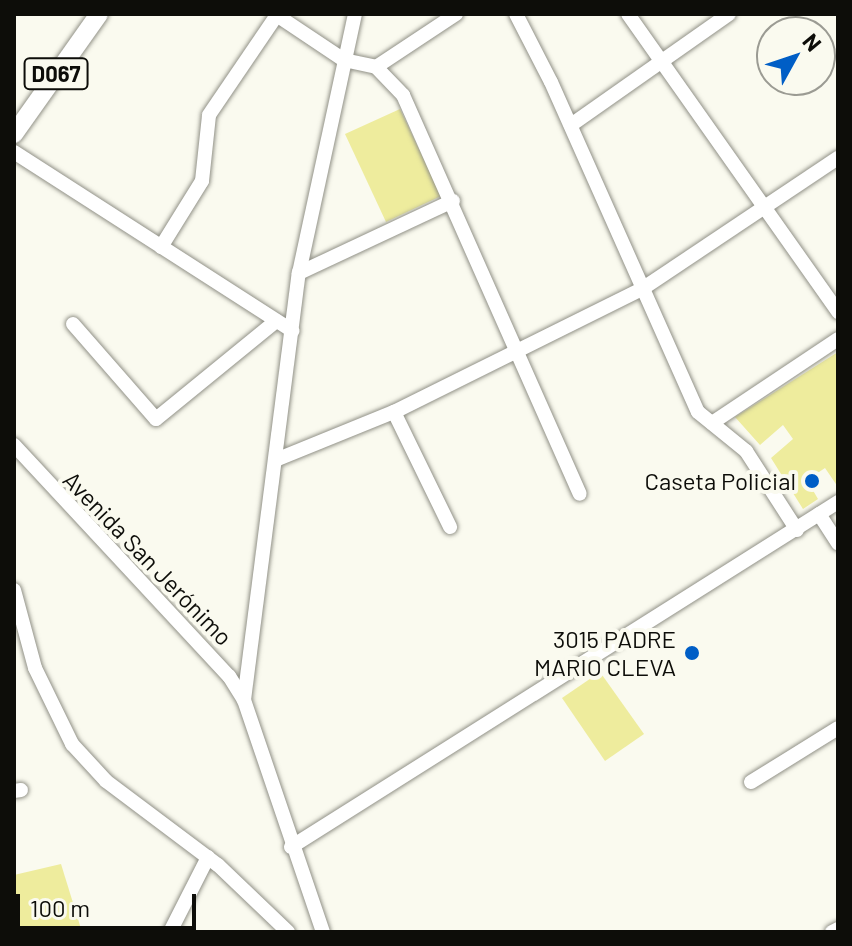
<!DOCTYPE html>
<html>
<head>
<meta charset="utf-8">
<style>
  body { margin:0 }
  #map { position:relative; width:852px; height:946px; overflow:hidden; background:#fafaef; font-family:Barlow,sans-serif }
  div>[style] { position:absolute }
  .green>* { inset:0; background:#eeec9d }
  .roads { filter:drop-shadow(0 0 2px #919187) drop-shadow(0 0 2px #919187) }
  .minor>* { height:14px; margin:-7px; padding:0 7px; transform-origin:7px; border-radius:7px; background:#fff }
  .major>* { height:18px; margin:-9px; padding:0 9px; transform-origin:9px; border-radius:9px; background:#fff }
  .dots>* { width:22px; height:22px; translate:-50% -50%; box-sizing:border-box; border:4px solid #fafaef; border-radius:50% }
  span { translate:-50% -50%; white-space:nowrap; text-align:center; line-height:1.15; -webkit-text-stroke:8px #fafaef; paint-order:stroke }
  .shield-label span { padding:2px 6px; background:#fafaef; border:2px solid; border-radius:6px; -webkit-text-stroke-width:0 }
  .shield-label { font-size:22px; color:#0d0d09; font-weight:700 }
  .poi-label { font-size:24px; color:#0d0d09 }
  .right { translate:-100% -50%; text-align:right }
  .street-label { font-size:24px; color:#0d0d09 }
  .frame { position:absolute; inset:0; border:16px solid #0d0d09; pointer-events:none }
  .north { position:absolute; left:756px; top:16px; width:80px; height:80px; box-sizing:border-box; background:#fafaef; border:2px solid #9b9b93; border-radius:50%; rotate:50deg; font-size:22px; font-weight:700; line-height:32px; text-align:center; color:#0d0d09 }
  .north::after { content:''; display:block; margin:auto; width:28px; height:36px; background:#005ec6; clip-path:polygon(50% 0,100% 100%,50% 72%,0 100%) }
  .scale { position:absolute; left:16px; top:894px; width:180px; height:36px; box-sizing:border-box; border:4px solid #0d0d09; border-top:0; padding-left:10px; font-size:24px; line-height:28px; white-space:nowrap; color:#0d0d09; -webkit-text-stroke:6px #fafaef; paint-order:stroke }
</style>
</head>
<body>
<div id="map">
  <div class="green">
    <div style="clip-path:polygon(400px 109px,441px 196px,386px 222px,345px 134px)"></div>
    <div style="clip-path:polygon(838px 352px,838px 487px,825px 468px,807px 480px,818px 499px,803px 509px,771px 458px,793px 439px,783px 425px,760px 445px,735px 417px)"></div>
    <div style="clip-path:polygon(600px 672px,644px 734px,605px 761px,562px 698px)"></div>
    <div style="clip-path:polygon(61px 864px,82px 932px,14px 932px,14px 875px)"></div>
  </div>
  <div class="roads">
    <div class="minor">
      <div style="left:275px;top:14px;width:83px;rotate:33.7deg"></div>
      <div style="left:344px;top:60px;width:33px;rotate:12deg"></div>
      <div style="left:376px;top:67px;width:96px;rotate:-33.5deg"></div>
      <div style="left:516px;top:14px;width:76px;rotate:62.8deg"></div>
      <div style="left:551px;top:82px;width:361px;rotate:66deg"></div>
      <div style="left:698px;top:412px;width:62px;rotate:39.1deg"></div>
      <div style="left:746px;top:451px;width:94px;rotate:57.2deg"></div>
      <div style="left:628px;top:14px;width:365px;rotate:54.8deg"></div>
      <div style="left:376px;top:67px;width:39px;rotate:46deg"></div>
      <div style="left:403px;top:95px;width:436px;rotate:66.1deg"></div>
      <div style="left:571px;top:125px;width:193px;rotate:-35.1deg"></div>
      <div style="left:14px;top:152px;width:331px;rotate:32.7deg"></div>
      <div style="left:161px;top:247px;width:78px;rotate:-58.2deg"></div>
      <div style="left:202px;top:181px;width:66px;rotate:-83.9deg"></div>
      <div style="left:209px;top:115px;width:121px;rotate:-55.8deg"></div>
      <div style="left:299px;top:273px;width:170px;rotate:-25.1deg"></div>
      <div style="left:73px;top:324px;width:126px;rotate:48.9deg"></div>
      <div style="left:156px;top:419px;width:155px;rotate:-39.2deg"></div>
      <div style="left:394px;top:412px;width:128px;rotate:64deg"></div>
      <div style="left:712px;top:423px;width:151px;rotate:-33.7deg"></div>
      <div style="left:14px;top:445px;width:316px;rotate:47.1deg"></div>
      <div style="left:229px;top:676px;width:28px;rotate:58deg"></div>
      <div style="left:244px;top:700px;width:245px;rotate:71.2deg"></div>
      <div style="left:278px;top:459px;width:125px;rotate:-22.1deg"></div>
      <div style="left:394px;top:412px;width:277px;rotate:-26.4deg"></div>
      <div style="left:642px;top:289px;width:236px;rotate:-33.8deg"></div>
      <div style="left:819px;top:514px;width:35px;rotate:57deg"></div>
      <div style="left:14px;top:590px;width:81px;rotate:74.9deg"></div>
      <div style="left:35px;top:668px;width:85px;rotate:64deg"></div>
      <div style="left:72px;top:744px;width:50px;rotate:47.4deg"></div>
      <div style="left:106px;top:781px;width:140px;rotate:36.9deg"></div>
      <div style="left:218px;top:865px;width:97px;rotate:43.7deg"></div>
      <div style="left:244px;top:700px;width:431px;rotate:-82.7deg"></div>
      <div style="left:299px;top:273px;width:265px;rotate:-77.8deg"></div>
      <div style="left:751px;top:782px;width:102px;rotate:-31.8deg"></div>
      <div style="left:14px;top:791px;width:7px;rotate:-8deg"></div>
      <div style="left:291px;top:847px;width:647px;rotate:-32.24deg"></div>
      <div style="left:170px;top:932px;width:84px;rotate:-63.1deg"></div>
      <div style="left:832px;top:932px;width:7px;rotate:-27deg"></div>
    </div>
    <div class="major">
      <div style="left:14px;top:134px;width:147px;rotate:-54.7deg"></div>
    </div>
  </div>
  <div class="dots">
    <div style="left:812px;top:481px;background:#005ec6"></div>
    <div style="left:692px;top:653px;background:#005ec6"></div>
  </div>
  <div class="shield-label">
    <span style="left:56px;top:74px">D067</span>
  </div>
  <div class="poi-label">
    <span class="right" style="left:796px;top:481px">Caseta Policial</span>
    <span class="right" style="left:676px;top:653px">3015 PADRE<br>MARIO CLEVA</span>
  </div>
  <div class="street-label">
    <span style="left:148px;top:558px;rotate:46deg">Avenida San Jerónimo</span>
  </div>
  <div class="frame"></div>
  <div class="north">N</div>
  <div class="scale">100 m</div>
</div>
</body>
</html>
